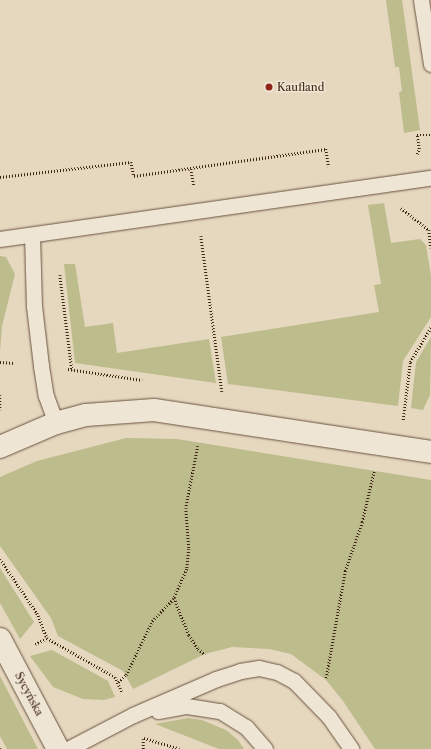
<!DOCTYPE html>
<html>
<head>
<meta charset="utf-8">
<style>
  body { margin:0 }
  #map { position:relative; width:431px; height:749px; overflow:hidden; background:#e6d7bf; font-family:"Libre Caslon Text",serif }
  div>[style] { position:absolute }
  .green>* { inset:0; background:#bdbc8c }
  .path>* { height:2.5px; margin-top:-1.25px; transform-origin:0; background:repeating-linear-gradient(90deg,#3f2713 0 1px,transparent 0 3px) }
  .roads { filter:drop-shadow(0 0 1px #69533e) drop-shadow(0 0 1px #69533e) }
  .lane>* { height:15px; margin:-7.5px; padding:0 7.5px; transform-origin:7.5px; border-radius:7.5px; background:#efe5d5 }
  .street>* { height:22px; margin:-11px; padding:0 11px; transform-origin:11px; border-radius:11px; background:#efe5d5 }
  .secondary>* { height:22px; margin:-11px; padding:0 11px; transform-origin:11px; border-radius:11px; background:#efe5d5 }
  .dots>* { width:11px; height:11px; translate:-50% -50%; box-sizing:border-box; border:2px solid #efe5d5; border-radius:50% }
  span { translate:-50% -50%; white-space:nowrap; text-align:center; line-height:1.15; -webkit-text-stroke:3px #efe5d5; paint-order:stroke }
  .poi-label { font-size:11px; color:#3f2713 }
  .left { translate:0 -50%; text-align:left }
  .street-label { font-size:11px; color:#3f2713 }
</style>
</head>
<body>
<div id="map">
  <div class="green">
    <div style="clip-path:polygon(386px 0,402px 0,420px 130px,404px 133px,399px 92px,402px 91px,399px 67px,395px 67px)"></div>
    <div style="clip-path:polygon(384px 203px,391px 243px,420px 239px,426px 245px,431px 276px,431px 317px,403px 361px,398px 406px,228px 384px,221px 337px,379px 312px,374px 285px,381px 284px,368px 205px)"></div>
    <div style="clip-path:polygon(0 256px,6px 257px,15px 274px,2px 326px,0 352px)"></div>
    <div style="clip-path:polygon(64px 264px,75px 264px,85px 327px,113px 323px,117px 353px,209px 339px,216px 383px,75px 363px)"></div>
    <div style="clip-path:polygon(431px 337px,430px 395px,423px 410px,411px 408px,416px 362px)"></div>
    <div style="clip-path:polygon(126px 438px,177px 439px,431px 480px,431px 749px,375px 749px,343px 701px,326px 680px,291px 654px,269px 649px,232px 647px,205px 654px,133px 689px,123px 671px,58px 636px,51px 618px,0 546px,0 477px,37px 461px)"></div>
    <div style="clip-path:polygon(0 568px,34px 622px,20px 639px,0 603px)"></div>
    <div style="clip-path:polygon(52px 650px,108px 681px,115px 697px,104px 700px,83px 699px,53px 687px,30px 656px)"></div>
    <div style="clip-path:polygon(0 676px,38px 749px,7px 749px,0 736px)"></div>
    <div style="clip-path:polygon(188px 718px,202px 720px,226px 730px,238px 740px,244px 749px,219px 749px,155px 724px)"></div>
  </div>
  <div class="path">
    <div style="left:417px;top:154px;width:5px;rotate:-68deg"></div>
    <div style="left:419px;top:149px;width:14px;rotate:-98deg"></div>
    <div style="left:417px;top:135px;width:14px"></div>
    <div style="left:191px;top:169px;width:17px;rotate:80deg"></div>
    <div style="left:0;top:177px;width:132px;rotate:-6.5deg"></div>
    <div style="left:131px;top:162px;width:14px;rotate:78deg"></div>
    <div style="left:134px;top:176px;width:194px;rotate:-8deg"></div>
    <div style="left:326px;top:149px;width:18px;rotate:81deg"></div>
    <div style="left:401px;top:208px;width:36px;rotate:38deg"></div>
    <div style="left:429px;top:230px;width:18px;rotate:84deg"></div>
    <div style="left:201px;top:236px;width:157px;rotate:82.3deg"></div>
    <div style="left:60px;top:275px;width:96px;rotate:82.8deg"></div>
    <div style="left:0;top:362px;width:15px;rotate:4deg"></div>
    <div style="left:68px;top:369px;width:75px;rotate:8.5deg"></div>
    <div style="left:0;top:395px;width:15px;rotate:90deg"></div>
    <div style="left:403px;top:420px;width:58px;rotate:-83.1deg"></div>
    <div style="left:410px;top:362px;width:41px;rotate:-59deg"></div>
    <div style="left:198px;top:446px;width:63px;rotate:101deg"></div>
    <div style="left:186px;top:508px;width:41px;rotate:85.8deg"></div>
    <div style="left:189px;top:549px;width:20px;rotate:96deg"></div>
    <div style="left:187px;top:569px;width:32px;rotate:114deg"></div>
    <div style="left:174px;top:598px;width:40px;rotate:68deg"></div>
    <div style="left:189px;top:635px;width:17px;rotate:57deg"></div>
    <div style="left:198px;top:649px;width:9px;rotate:36deg"></div>
    <div style="left:0;top:559px;width:65px;rotate:55.6deg"></div>
    <div style="left:37px;top:613px;width:27px;rotate:68deg"></div>
    <div style="left:47px;top:638px;width:78px;rotate:29.8deg"></div>
    <div style="left:115px;top:677px;width:17px;rotate:65deg"></div>
    <div style="left:35px;top:644px;width:13px;rotate:-27deg"></div>
    <div style="left:326px;top:678px;width:109px;rotate:-79.9deg"></div>
    <div style="left:345px;top:571px;width:52px;rotate:-70.9deg"></div>
    <div style="left:362px;top:522px;width:52px;rotate:-76.8deg"></div>
    <div style="left:118px;top:682px;width:11px;rotate:-41deg"></div>
    <div style="left:126px;top:675px;width:60px;rotate:-64.3deg"></div>
    <div style="left:152px;top:621px;width:32px;rotate:-46deg"></div>
    <div style="left:144px;top:738px;width:37px;rotate:17deg"></div>
    <div style="left:0;top:748px;width:1px;rotate:90deg"></div>
    <div style="left:143px;top:749px;width:10px;rotate:-90deg"></div>
  </div>
  <div class="roads">
    <div class="lane">
      <div style="left:421px;top:0;width:65px;rotate:81.1deg"></div>
      <div style="left:32px;top:235px;width:71px;rotate:88.4deg"></div>
      <div style="left:34px;top:306px;width:60px;rotate:83.3deg"></div>
      <div style="left:41px;top:366px;width:30px;rotate:81deg"></div>
      <div style="left:46px;top:396px;width:29px;rotate:70deg"></div>
      <div style="left:0;top:239px;width:435px;rotate:-8.1deg"></div>
      <div style="left:158px;top:711px;width:29px;rotate:-10deg"></div>
      <div style="left:187px;top:706px;width:33px;rotate:9deg"></div>
      <div style="left:220px;top:711px;width:31px;rotate:32deg"></div>
      <div style="left:246px;top:727px;width:29px;rotate:49deg"></div>
      <div style="left:68px;top:749px;width:73px;rotate:-27.6deg"></div>
      <div style="left:133px;top:715px;width:90px;rotate:-23.4deg"></div>
      <div style="left:216px;top:679px;width:25px;rotate:-18deg"></div>
      <div style="left:240px;top:671px;width:19px;rotate:-9deg"></div>
      <div style="left:259px;top:668px;width:18px;rotate:13deg"></div>
      <div style="left:277px;top:672px;width:19px;rotate:28deg"></div>
      <div style="left:294px;top:681px;width:50px;rotate:45.8deg"></div>
      <div style="left:329px;top:717px;width:39px;rotate:55deg"></div>
    </div>
    <div class="street">
      <div style="left:0;top:447px;width:61px;rotate:-23.2deg"></div>
      <div style="left:56px;top:423px;width:31px;rotate:-15deg"></div>
      <div style="left:86px;top:415px;width:68px;rotate:-4.2deg"></div>
      <div style="left:154px;top:410px;width:280px;rotate:8.6deg"></div>
    </div>
    <div class="secondary">
      <div style="left:0;top:639px;width:124px;rotate:62.2deg"></div>
    </div>
  </div>
  <div class="dots">
    <div style="left:269px;top:87px;background:#8f2418"></div>
  </div>
  <div class="poi-label">
    <span class="left" style="left:277px;top:87px">Kaufland</span>
  </div>
  <div class="street-label">
    <span style="left:29px;top:694px;rotate:62deg">Sycyńska</span>
  </div>
</div>
</body>
</html>
